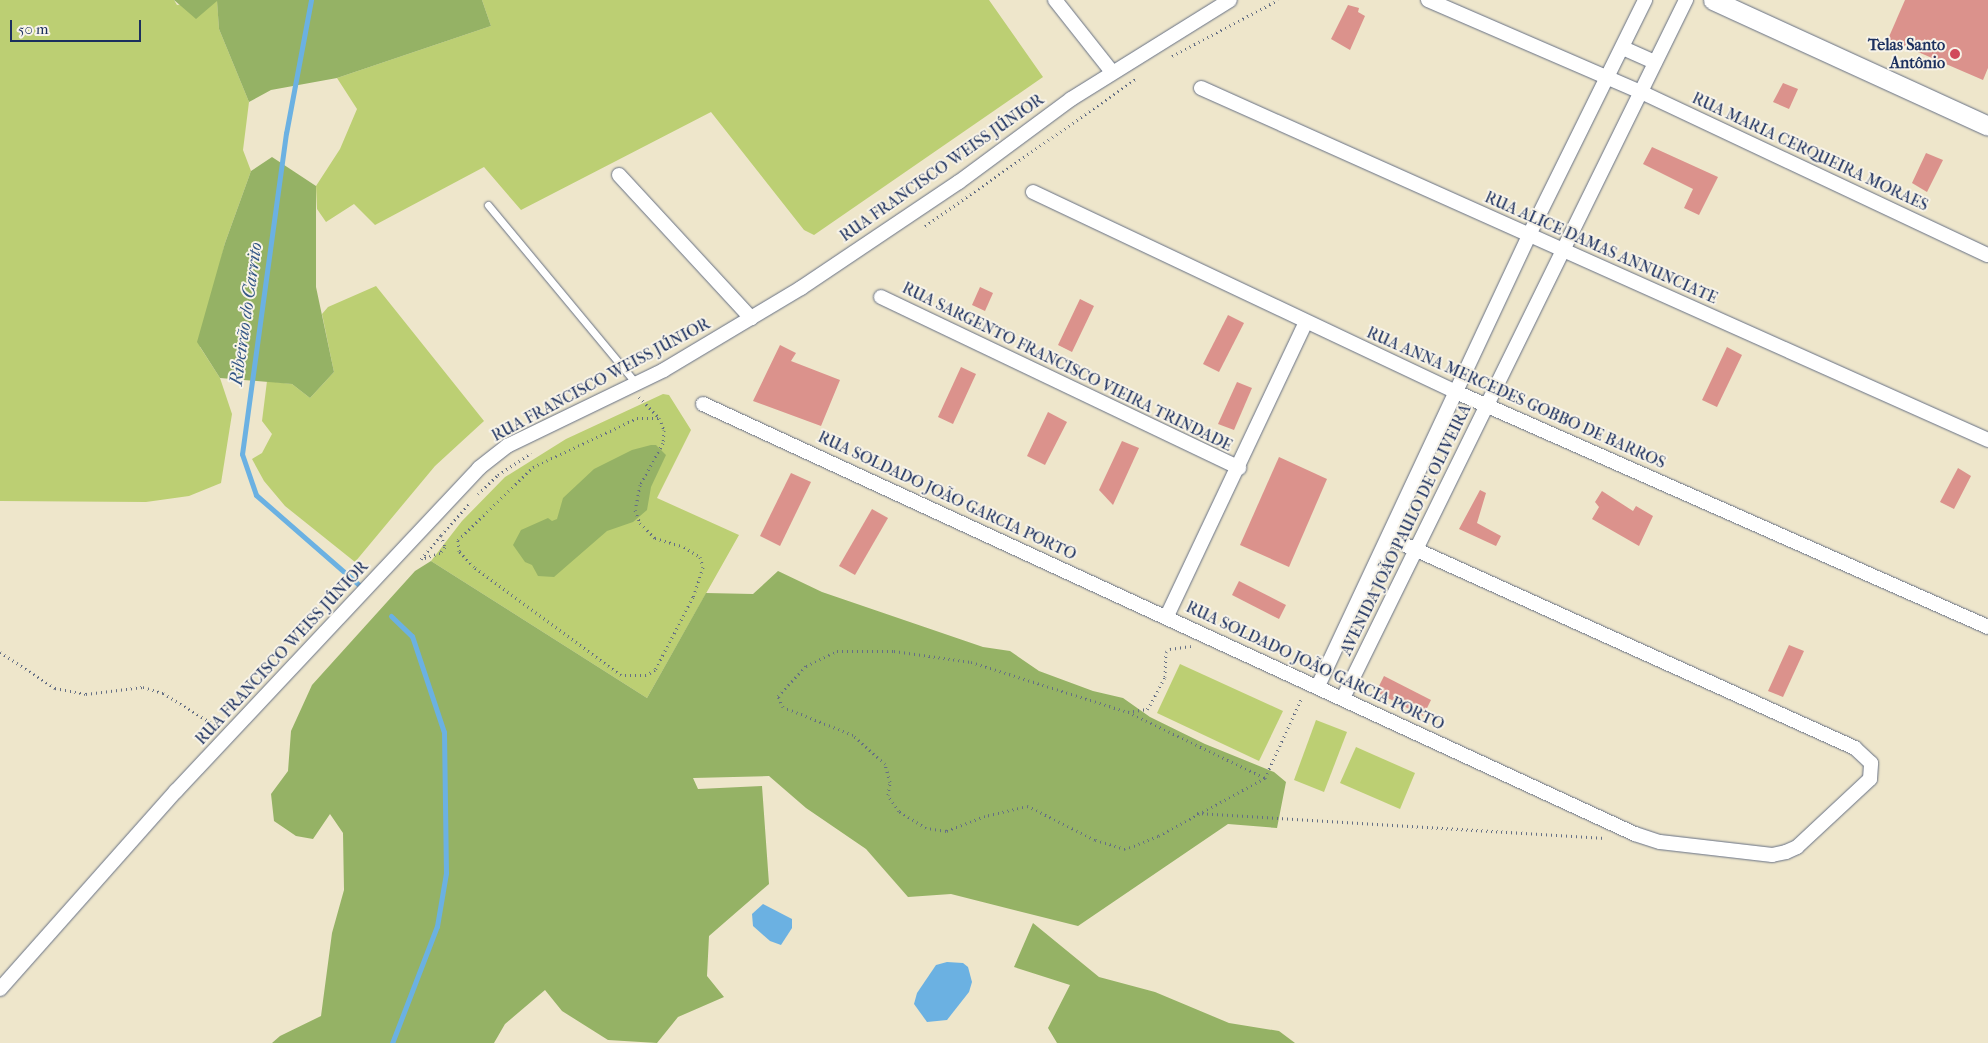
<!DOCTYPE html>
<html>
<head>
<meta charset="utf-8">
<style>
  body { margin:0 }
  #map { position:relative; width:1988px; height:1043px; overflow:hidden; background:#eee6cb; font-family:"IM FELL French Canon",serif }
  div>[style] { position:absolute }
  .green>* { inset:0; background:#bccf73 }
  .forest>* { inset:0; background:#95b265 }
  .water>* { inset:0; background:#6bb1e2 }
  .stream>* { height:5px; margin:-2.5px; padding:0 2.5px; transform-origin:2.5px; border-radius:2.5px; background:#6bb1e2 }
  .building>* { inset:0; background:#db928c }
  .path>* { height:3px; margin-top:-1.5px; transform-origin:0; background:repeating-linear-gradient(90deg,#656f84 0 1px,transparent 0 5px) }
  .roads { filter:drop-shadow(0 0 1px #656f84) drop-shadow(0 0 1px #656f84) }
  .service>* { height:7px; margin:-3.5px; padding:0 3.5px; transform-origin:3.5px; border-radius:3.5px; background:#fff }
  .minor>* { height:14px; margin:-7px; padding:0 7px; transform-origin:7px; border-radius:7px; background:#fff }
  .secondary>* { height:19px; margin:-9.5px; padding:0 9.5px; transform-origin:9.5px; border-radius:9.5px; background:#fff }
  .dots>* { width:14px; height:14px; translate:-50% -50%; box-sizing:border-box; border:2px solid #f7f3e8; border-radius:50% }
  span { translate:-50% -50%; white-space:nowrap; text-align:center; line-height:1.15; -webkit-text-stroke:4px #f7f3e8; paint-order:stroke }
  .poi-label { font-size:16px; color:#1b2f5e; font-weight:700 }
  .right { translate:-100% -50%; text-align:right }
  .street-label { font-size:16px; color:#1b2f5e }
  .water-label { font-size:18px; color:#335686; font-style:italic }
  .scale { position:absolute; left:10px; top:20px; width:131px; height:22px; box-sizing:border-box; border:2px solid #1b2f5e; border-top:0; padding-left:6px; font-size:15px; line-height:18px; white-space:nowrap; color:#1b2f5e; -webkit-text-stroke:4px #f7f3e8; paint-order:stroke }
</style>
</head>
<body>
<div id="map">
  <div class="green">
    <div style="clip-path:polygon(0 0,174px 0,177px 5px,217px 0,219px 29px,249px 102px,243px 150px,251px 171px,225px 243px,200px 347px,220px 378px,232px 414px,221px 483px,189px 496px,146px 502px,0 501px)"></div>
    <div style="clip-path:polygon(482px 0,989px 0,1043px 77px,814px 235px,804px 230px,711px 112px,521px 210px,484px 167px,375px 225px,354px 204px,326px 222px,317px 209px,316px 186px,340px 149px,357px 109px,337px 78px,491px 26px)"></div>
    <div style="clip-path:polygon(376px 286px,484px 421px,435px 466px,355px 562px,285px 506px,264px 481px,252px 459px,262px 453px,272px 434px,262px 421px,267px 381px,292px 384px,310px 398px,334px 372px,322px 314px,328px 307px)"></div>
    <div style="clip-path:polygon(663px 394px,669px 395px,691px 430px,657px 498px,739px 535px,647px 698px,431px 561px,462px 521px,505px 477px,566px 439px)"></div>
    <div style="clip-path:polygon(1180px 664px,1283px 711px,1259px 761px,1157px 713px)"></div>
    <div style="clip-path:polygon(1316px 720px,1347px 732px,1324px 792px,1294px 780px)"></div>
    <div style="clip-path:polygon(1356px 747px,1415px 773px,1400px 809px,1340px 783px)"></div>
  </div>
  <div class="forest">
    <div style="clip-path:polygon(174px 0,482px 0,491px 26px,337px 78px,271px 90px,249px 102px,219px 29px,217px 1px,196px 19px)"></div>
    <div style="clip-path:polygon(272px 157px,316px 186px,316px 287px,334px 372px,310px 398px,292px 384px,220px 378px,197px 342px,225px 243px,251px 171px)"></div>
    <div style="clip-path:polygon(651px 445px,656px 445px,666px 455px,651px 487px,647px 510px,633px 522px,607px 531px,554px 577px,538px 576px,532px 565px,525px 562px,513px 545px,521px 530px,548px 518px,552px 521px,557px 519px,563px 498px,594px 469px,632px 450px)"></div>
    <div style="clip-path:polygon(431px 561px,647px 698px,706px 593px,753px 594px,778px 571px,822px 592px,983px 647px,1010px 651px,1039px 671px,1093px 691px,1123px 698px,1150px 717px,1205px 744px,1274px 772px,1286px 782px,1277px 828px,1228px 824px,1078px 926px,951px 894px,908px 897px,866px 849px,806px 808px,769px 776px,693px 778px,698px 789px,762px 786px,769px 884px,709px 936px,707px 976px,724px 997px,678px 1017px,657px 1043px,608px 1040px,562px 1011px,545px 990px,505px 1024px,494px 1043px,272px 1043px,280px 1036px,321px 1016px,332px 933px,344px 890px,343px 833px,330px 814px,313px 839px,296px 836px,274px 821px,271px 794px,288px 771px,291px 731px,312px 685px,415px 571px)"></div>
    <div style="clip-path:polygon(1033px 923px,1099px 977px,1155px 992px,1229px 1023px,1279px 1031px,1295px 1043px,1057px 1043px,1048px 1028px,1070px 985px,1014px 967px)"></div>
  </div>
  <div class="water">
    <div style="clip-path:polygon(763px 904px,792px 919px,792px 928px,781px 945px,770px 941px,753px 926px,752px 914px)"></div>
    <div style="clip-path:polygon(947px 962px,963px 963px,968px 967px,972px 982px,969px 992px,947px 1020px,927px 1022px,914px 1004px,917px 993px,936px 965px)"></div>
  </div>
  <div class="stream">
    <div style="left:311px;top:0;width:135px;rotate:100.6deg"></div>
    <div style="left:286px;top:133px;width:324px;rotate:97.8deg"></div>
    <div style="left:242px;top:454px;width:43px;rotate:71.1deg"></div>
    <div style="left:256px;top:495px;width:137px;rotate:41.1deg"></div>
    <div style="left:391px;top:616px;width:29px;rotate:44deg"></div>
    <div style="left:412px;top:636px;width:101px;rotate:71.6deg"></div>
    <div style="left:444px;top:732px;width:141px;rotate:89.2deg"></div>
    <div style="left:446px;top:873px;width:54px;rotate:99.6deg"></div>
    <div style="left:437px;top:926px;width:125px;rotate:111deg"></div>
  </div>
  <div class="building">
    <div style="clip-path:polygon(1905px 0,1988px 0,1988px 68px,1983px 80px,1888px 39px)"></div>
    <div style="clip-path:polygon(1348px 5px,1359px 8px,1358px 12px,1365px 16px,1350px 50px,1331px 39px)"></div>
    <div style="clip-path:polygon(1783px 83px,1798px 89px,1789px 109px,1773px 102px)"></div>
    <div style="clip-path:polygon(1652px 147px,1718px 177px,1699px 215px,1684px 208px,1693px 189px,1643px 164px)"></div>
    <div style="clip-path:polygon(1926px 153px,1943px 160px,1927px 192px,1912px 183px)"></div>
    <div style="clip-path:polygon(980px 287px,993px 293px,985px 311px,972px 305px)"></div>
    <div style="clip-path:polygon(1080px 299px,1094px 306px,1072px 352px,1058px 345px)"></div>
    <div style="clip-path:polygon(1228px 315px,1244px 323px,1219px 372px,1203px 364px)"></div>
    <div style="clip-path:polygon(780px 345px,796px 353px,791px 361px,840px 380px,821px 426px,753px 401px)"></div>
    <div style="clip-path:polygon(1727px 347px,1742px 355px,1717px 407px,1702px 400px)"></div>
    <div style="clip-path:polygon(961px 367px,976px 374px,953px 424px,938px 417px)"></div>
    <div style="clip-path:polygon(1237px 382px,1252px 388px,1234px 430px,1218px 424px)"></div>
    <div style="clip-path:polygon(1048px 412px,1067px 422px,1045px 465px,1027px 456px)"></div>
    <div style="clip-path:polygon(1122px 441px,1139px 448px,1113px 505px,1099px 490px)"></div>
    <div style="clip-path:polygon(1279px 457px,1327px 479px,1289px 567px,1240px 545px)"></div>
    <div style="clip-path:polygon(1958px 468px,1971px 476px,1954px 509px,1940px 502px)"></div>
    <div style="clip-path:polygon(791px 473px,811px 482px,780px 546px,760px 536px)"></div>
    <div style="clip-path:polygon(1480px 490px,1486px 493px,1477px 523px,1501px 536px,1496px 546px,1459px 529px)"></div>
    <div style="clip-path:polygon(1602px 491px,1633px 511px,1636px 506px,1653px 516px,1639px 546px,1592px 519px,1599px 507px,1595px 502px)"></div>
    <div style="clip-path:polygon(872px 509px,888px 518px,855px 575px,839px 566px)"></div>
    <div style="clip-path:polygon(1239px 581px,1286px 605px,1279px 619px,1232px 595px)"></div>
    <div style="clip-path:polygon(1789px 645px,1804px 651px,1783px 697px,1768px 691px)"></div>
    <div style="clip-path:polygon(1384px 676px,1431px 700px,1423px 716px,1376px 692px)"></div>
  </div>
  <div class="path">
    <div style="left:1172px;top:56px;width:120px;rotate:-27.8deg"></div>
    <div style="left:925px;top:226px;width:259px;rotate:-34.9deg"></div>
    <div style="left:639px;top:397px;width:29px;rotate:46deg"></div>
    <div style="left:637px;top:418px;width:22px"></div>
    <div style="left:659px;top:418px;width:13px;rotate:67deg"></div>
    <div style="left:664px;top:430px;width:13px;rotate:94deg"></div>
    <div style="left:663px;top:443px;width:48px;rotate:118.7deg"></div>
    <div style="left:640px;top:485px;width:25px;rotate:101deg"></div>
    <div style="left:635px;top:510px;width:14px;rotate:69deg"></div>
    <div style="left:640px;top:523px;width:21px;rotate:45deg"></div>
    <div style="left:655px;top:538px;width:30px;rotate:17deg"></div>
    <div style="left:684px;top:547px;width:19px;rotate:32deg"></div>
    <div style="left:700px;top:557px;width:10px;rotate:73deg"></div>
    <div style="left:703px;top:567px;width:32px;rotate:108deg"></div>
    <div style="left:693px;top:597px;width:82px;rotate:117.5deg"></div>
    <div style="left:655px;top:670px;width:10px;rotate:151deg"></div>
    <div style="left:646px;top:675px;width:25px;rotate:180deg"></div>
    <div style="left:621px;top:675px;width:182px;rotate:-143.7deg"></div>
    <div style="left:474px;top:567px;width:22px;rotate:-133deg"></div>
    <div style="left:459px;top:551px;width:11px;rotate:-95deg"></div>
    <div style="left:458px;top:540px;width:105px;rotate:-44.2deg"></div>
    <div style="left:533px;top:467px;width:115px;rotate:-25.2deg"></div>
    <div style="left:478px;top:494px;width:28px;rotate:-44deg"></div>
    <div style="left:498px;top:475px;width:40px;rotate:-34deg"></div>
    <div style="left:441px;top:535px;width:13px;rotate:72deg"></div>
    <div style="left:445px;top:547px;width:8px;rotate:130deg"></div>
    <div style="left:440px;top:553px;width:20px;rotate:162deg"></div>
    <div style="left:421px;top:559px;width:31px;rotate:-50deg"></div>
    <div style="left:441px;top:535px;width:42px;rotate:-47.9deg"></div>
    <div style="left:0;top:652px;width:66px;rotate:33.2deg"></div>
    <div style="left:55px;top:688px;width:32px;rotate:11deg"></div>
    <div style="left:86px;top:694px;width:57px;rotate:-7deg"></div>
    <div style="left:143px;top:687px;width:21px;rotate:17deg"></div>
    <div style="left:163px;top:693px;width:65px;rotate:31.7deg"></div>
    <div style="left:1128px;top:712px;width:19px;rotate:-9deg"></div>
    <div style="left:1147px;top:709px;width:5px;rotate:-53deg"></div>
    <div style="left:1150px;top:705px;width:32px;rotate:-62deg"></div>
    <div style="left:1165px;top:677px;width:25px;rotate:-88deg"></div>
    <div style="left:1166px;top:652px;width:5px;rotate:-37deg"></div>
    <div style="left:1170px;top:649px;width:21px;rotate:-8deg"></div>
    <div style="left:1265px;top:778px;width:122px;rotate:151.5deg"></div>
    <div style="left:1158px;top:836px;width:35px;rotate:158deg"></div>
    <div style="left:1125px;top:849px;width:31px;rotate:-163deg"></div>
    <div style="left:1095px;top:840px;width:75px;rotate:-153.1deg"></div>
    <div style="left:1028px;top:806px;width:44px;rotate:166.9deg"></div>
    <div style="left:985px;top:816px;width:42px;rotate:159deg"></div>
    <div style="left:946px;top:831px;width:20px;rotate:-171deg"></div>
    <div style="left:926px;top:828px;width:32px;rotate:-148deg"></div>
    <div style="left:899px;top:811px;width:19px;rotate:-125deg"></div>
    <div style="left:888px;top:795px;width:13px;rotate:-81deg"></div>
    <div style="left:890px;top:782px;width:19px;rotate:-106deg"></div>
    <div style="left:885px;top:764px;width:43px;rotate:-137.8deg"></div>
    <div style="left:853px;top:735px;width:75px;rotate:-158.2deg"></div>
    <div style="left:783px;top:707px;width:12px;rotate:-114deg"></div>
    <div style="left:778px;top:696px;width:41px;rotate:-47deg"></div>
    <div style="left:806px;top:666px;width:34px;rotate:-26deg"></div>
    <div style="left:837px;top:651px;width:57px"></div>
    <div style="left:894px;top:651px;width:78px;rotate:8.1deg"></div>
    <div style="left:971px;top:662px;width:165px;rotate:17.7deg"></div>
    <div style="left:1128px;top:712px;width:152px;rotate:25.7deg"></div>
    <div style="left:1265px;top:778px;width:89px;rotate:-65.4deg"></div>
    <div style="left:1197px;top:813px;width:409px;rotate:3.5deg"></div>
  </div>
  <div class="roads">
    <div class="service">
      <div style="left:488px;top:205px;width:231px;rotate:50.3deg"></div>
    </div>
    <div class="minor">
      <div style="left:1055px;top:0;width:92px;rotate:51.6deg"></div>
      <div style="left:1428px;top:0;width:232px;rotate:23.4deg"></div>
      <div style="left:1641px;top:92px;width:383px;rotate:25.2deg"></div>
      <div style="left:1623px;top:48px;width:35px;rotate:24deg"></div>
      <div style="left:1201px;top:88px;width:862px;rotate:24.1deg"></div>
      <div style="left:619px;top:175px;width:195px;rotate:47.3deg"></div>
      <div style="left:1033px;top:192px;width:468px;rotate:25.3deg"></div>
      <div style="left:1456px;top:392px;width:582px;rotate:23.83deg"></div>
      <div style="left:881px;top:297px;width:397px;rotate:25.5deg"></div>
      <div style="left:703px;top:404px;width:1026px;rotate:24.77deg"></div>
      <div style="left:1635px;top:834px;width:26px;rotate:18deg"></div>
      <div style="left:1660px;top:842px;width:113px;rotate:6.6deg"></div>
      <div style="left:1772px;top:855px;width:14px;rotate:-12deg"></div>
      <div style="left:1786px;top:852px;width:12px;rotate:-24deg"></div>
      <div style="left:1797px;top:847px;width:100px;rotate:-43deg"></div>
      <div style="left:1870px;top:779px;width:16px;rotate:-86deg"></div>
      <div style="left:1871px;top:763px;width:22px;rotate:-137deg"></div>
      <div style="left:1855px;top:748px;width:512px;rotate:-155.69deg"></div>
      <div style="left:1167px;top:616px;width:325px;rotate:-64.7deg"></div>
      <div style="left:1318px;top:686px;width:498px;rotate:-64.9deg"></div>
      <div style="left:1529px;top:235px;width:262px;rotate:-63.7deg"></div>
      <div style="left:1343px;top:698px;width:778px;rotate:-63.83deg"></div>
      <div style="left:0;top:989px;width:265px;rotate:-48.4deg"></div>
      <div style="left:176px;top:791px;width:443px;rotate:-46.8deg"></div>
      <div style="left:479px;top:468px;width:36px;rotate:-38deg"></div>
      <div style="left:507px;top:446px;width:174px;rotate:-25.8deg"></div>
      <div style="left:664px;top:370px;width:160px;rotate:-30.9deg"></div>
      <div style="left:801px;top:288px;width:190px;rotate:-33.9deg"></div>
      <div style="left:959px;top:182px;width:139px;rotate:-36.5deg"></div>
      <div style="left:1071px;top:99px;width:187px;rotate:-31.9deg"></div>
    </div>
    <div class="secondary">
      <div style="left:1713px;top:0;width:302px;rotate:24.6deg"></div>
    </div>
  </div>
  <div class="dots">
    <div style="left:1955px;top:54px;background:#d1495b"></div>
  </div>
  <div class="poi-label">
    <span class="right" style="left:1945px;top:54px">Telas Santo<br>Antônio</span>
  </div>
  <div class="street-label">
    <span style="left:1810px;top:152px;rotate:25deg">RUA MARIA CERQUEIRA MORAES</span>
    <span style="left:942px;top:168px;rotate:-35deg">RUA FRANCISCO WEISS JÚNIOR</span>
    <span style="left:1601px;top:248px;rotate:24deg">RUA ALICE DAMAS ANNUNCIATE</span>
    <span style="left:1067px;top:367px;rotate:26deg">RUA SARGENTO FRANCISCO VIEIRA TRINDADE</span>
    <span style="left:601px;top:380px;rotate:-28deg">RUA FRANCISCO WEISS JÚNIOR</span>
    <span style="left:1516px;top:398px;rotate:24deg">RUA ANNA MERCEDES GOBBO DE BARROS</span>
    <span style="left:947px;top:496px;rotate:25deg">RUA SOLDADO JOÃO GARCIA PORTO</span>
    <span style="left:1406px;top:530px;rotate:-64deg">AVENIDA JOÃO PAULO DE OLIVEIRA</span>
    <span style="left:282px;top:653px;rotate:-47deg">RUA FRANCISCO WEISS JÚNIOR</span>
    <span style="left:1315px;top:666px;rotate:25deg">RUA SOLDADO JOÃO GARCIA PORTO</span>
  </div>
  <div class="water-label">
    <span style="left:247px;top:314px;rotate:-82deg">Ribeirão do Carrito</span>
  </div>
  <div class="scale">50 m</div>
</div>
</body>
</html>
